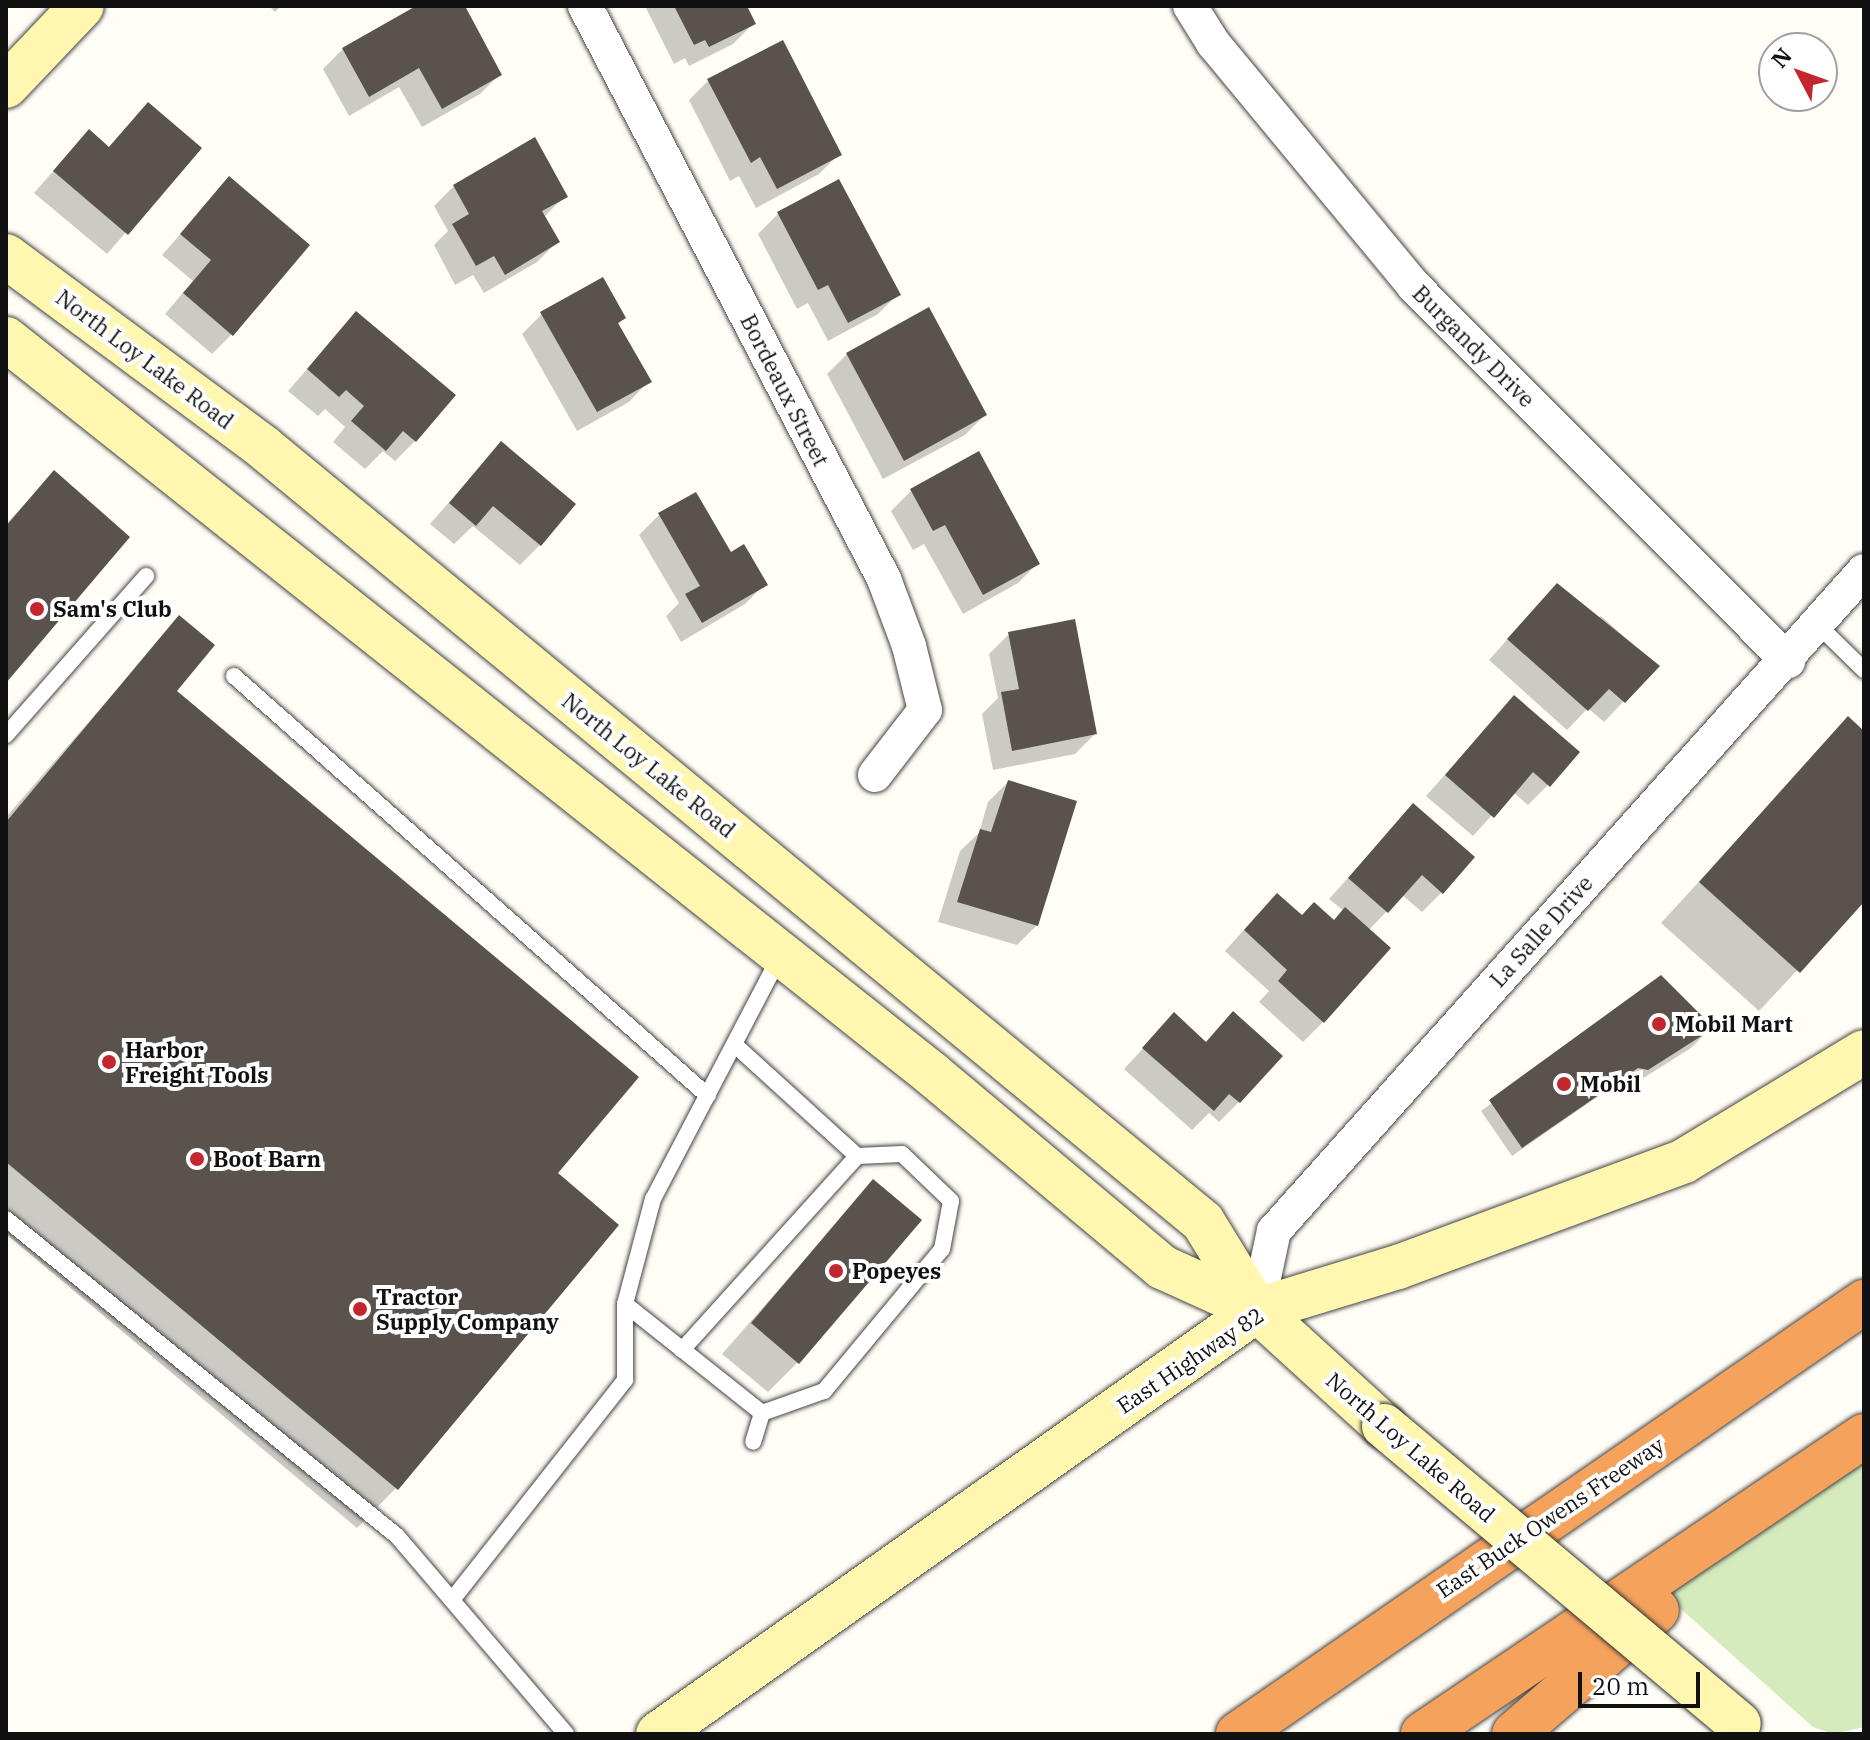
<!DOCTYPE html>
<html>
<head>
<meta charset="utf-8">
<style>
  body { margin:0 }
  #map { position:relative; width:1870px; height:1740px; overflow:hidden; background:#fffdf5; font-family:"IBM Plex Serif",serif }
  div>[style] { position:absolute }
  .green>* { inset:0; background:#d5ebbd }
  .shadow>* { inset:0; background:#0003 }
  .building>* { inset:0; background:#5a524d }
  .roads { filter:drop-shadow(0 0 2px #444) drop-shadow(0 0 2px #444) }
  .lane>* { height:16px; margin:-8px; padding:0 8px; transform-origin:8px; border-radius:8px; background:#fff }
  .street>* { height:34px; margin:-17px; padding:0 17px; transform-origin:17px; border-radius:17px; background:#fff }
  .secondary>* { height:44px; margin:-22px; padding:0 22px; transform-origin:22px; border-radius:22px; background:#fff6b0 }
  .highway>* { height:44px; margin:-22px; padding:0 22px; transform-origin:22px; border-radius:22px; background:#f5a25d }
  .bridges { filter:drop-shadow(0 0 2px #333) drop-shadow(0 0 2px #333) }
  .secondary-bridge>* { height:44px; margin:-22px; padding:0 22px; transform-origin:22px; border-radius:22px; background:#fff6b0 }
  .dots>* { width:22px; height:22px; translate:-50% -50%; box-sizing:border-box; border:4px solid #fff; border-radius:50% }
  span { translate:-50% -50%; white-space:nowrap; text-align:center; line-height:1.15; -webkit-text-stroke:8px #fff; paint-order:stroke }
  .street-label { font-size:22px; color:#111 }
  .poi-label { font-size:22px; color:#111; font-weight:700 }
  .left { translate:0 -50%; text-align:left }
  .frame { position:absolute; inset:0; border:8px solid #111; pointer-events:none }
  .north { position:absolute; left:1758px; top:32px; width:80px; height:80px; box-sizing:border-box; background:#fff; border:2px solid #a0a0a0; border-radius:50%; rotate:311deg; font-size:22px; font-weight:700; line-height:32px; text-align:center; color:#111 }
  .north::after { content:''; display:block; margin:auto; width:28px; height:36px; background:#c4262e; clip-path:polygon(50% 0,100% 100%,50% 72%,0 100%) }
  .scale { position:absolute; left:1578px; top:1672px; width:122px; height:36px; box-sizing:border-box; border:4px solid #111; border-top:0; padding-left:10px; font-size:24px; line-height:28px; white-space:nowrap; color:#111; -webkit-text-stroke:6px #fff; paint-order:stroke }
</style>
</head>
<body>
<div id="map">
  <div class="green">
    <div style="clip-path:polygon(1864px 1456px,1864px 1727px,1833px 1734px,1813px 1727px,1664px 1594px)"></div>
  </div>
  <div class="shadow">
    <div style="clip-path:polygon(269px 6px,281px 6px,275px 12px)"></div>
    <div style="clip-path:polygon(420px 6px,462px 6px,500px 74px,480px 94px,422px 127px,399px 87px,349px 116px,323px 69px,343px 49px)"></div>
    <div style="clip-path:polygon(645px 6px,744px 6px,753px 24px,733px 44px,689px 66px,685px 58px,674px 64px)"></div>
    <div style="clip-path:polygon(709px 80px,839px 154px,819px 174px,756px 208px,739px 176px,730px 181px,689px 100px)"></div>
    <div style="clip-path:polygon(148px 104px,199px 148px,107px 254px,34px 193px,70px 152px,108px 148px)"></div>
    <div style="clip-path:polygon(229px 179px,232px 334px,212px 354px,165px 314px,193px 281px,162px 255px)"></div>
    <div style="clip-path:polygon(838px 181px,898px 294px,878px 314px,828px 341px,808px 303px,797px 309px,758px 234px,778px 214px)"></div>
    <div style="clip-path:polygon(454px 186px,565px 196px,543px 218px,557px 242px,537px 262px,484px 293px,473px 275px,455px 285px,434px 245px,448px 231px,434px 206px)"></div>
    <div style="clip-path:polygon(356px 313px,415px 441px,395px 461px,383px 451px,365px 469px,333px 442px,345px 427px,325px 409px,318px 416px,288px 391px)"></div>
    <div style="clip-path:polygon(542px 314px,624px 318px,617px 325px,649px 381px,629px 402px,577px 431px,522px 334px)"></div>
    <div style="clip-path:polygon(847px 354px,985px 415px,965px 435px,883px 479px,827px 374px)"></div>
    <div style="clip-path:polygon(501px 443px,540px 545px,520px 565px,473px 526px,454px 544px,430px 524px)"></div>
    <div style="clip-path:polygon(54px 473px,6px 680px,6px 524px)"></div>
    <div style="clip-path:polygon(911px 491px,1038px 563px,1018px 583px,963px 614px,924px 544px,913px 550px,891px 511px)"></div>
    <div style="clip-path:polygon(659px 515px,730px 555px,765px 584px,745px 604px,681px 642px,666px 616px,679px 603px,639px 535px)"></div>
    <div style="clip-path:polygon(1538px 605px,1596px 620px,1601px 616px,1657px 666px,1604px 722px,1588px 708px,1567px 730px,1489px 660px)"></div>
    <div style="clip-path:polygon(179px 618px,174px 692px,555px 1174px,396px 1488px,357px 1528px,6px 1234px,6px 817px)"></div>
    <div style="clip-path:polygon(1009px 634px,1095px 734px,1075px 754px,993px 770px,982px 714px,998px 698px,989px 654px)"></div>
    <div style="clip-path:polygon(1514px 697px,1548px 785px,1528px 805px,1513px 792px,1473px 836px,1426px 796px)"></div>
    <div style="clip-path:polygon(1848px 719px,1864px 733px,1864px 899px,1759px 1011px,1661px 923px)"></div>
    <div style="clip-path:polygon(1008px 782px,1037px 925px,1017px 945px,938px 922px,960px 851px,979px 833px,988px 802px)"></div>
    <div style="clip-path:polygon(1413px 806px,1442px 892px,1422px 912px,1402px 895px,1368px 931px,1323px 1022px,1303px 1042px,1259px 1002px,1269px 991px,1225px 951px,1257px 915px,1333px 922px,1344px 911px,1329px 899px)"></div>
    <div style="clip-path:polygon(1661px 978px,1711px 1028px,1691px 1048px,1626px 1089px,1616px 1084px,1512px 1156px,1481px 1111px)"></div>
    <div style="clip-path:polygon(1174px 1015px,1239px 1102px,1219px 1122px,1209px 1113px,1192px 1130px,1124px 1069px)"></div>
    <div style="clip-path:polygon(873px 1182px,798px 1362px,768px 1392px,722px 1354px)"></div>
  </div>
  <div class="building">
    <div style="clip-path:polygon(416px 6px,465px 6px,502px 75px,442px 109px,419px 68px,369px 97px,342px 48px)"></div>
    <div style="clip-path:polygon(674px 6px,747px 6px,756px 24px,709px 47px,705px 40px,694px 45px)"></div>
    <div style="clip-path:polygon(783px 40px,842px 155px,777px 189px,760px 157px,751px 163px,707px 79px)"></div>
    <div style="clip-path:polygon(148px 102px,202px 148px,128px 235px,53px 171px,89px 129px,109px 147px)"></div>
    <div style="clip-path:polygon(535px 137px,568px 197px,542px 211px,560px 242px,505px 275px,494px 256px,476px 266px,452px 224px,469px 214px,453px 185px)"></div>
    <div style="clip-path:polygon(229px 176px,310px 245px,233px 336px,183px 293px,211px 260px,180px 234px)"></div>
    <div style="clip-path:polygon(839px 179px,901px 295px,848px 323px,828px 285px,818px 290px,777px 212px)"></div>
    <div style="clip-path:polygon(603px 277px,626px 318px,618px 323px,652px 382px,597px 412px,540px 312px)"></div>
    <div style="clip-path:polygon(929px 307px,987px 415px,904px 461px,846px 353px)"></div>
    <div style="clip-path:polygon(356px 311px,456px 395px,416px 442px,403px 431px,386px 451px,351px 421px,364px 406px,346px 390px,339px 397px,307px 369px)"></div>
    <div style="clip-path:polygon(501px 441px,576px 504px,541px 546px,493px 506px,476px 526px,449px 503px)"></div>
    <div style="clip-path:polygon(979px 451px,1040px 564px,983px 595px,945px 525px,933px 531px,910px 489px)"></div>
    <div style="clip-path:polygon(54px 470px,130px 537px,6px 683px,6px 526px)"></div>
    <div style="clip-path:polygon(696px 492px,731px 552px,744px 544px,768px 585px,702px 623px,685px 594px,700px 586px,658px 513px)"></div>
    <div style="clip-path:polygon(1557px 583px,1660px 666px,1625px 703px,1609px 689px,1588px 711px,1507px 639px)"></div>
    <div style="clip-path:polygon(179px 615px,215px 645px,177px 691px,639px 1077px,558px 1173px,619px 1225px,398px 1490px,6px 1162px,6px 822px)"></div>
    <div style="clip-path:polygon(1075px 619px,1097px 734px,1012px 751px,1001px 692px,1019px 689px,1008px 632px)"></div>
    <div style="clip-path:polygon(1514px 695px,1580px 752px,1550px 787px,1533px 772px,1494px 818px,1445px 775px)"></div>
    <div style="clip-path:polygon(1848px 716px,1864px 731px,1864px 902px,1800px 973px,1699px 882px)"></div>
    <div style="clip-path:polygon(1008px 780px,1077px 801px,1038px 926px,957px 902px,980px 829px,991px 832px)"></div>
    <div style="clip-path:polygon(1413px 803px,1475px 857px,1443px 894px,1422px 875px,1388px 913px,1348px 878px)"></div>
    <div style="clip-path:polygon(1277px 893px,1302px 915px,1314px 902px,1334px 920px,1345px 907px,1391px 948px,1324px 1023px,1278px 981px,1287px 970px,1244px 930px)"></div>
    <div style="clip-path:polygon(1661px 975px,1714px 1028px,1648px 1070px,1638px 1068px,1522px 1148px,1489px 1100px)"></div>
    <div style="clip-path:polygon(1233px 1011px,1283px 1056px,1240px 1103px,1229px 1094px,1214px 1111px,1142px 1048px,1174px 1012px,1206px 1042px)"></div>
    <div style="clip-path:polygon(873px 1179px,922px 1220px,799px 1364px,751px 1323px)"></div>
  </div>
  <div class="roads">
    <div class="lane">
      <div style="left:1818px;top:625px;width:64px;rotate:44.4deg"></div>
      <div style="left:234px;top:676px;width:633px;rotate:41.54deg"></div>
      <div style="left:6px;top:735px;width:212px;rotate:-48.6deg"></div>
      <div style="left:735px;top:1045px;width:165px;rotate:42.3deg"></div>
      <div style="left:6px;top:1219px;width:503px;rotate:39.03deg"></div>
      <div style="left:397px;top:1536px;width:260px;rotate:49.5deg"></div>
      <div style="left:625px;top:1304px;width:175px;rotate:38.5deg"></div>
      <div style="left:762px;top:1413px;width:30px;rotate:107deg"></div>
      <div style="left:682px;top:1350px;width:261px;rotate:-47.9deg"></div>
      <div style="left:857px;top:1156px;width:45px;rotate:-2.5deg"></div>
      <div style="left:902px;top:1154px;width:68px;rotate:43.8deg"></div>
      <div style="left:951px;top:1201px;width:49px;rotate:100.6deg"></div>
      <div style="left:942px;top:1249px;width:185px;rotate:129.7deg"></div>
      <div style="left:824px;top:1391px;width:66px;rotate:160.5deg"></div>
      <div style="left:452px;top:1600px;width:280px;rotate:-51.8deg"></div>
      <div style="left:625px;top:1380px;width:76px;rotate:-90deg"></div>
      <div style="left:625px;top:1304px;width:109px;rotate:-75.1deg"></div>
      <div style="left:653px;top:1199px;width:274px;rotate:-62.4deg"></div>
    </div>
    <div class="street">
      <div style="left:585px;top:6px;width:646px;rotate:62.44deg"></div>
      <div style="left:884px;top:579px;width:72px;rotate:69.5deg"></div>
      <div style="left:909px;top:646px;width:66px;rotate:76deg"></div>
      <div style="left:925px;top:710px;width:82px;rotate:127.6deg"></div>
      <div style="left:1190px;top:6px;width:44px;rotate:58.1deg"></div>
      <div style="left:1213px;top:43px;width:315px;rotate:50.4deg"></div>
      <div style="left:1414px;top:286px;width:530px;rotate:45.08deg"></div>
      <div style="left:1257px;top:1310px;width:81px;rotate:-77.9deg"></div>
      <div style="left:1274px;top:1231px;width:885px;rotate:-48.21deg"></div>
    </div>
    <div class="secondary">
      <div style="left:6px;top:86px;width:110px;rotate:-46.5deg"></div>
      <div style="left:6px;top:256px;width:320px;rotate:36.6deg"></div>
      <div style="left:263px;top:447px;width:1218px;rotate:39.5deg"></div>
      <div style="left:1203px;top:1222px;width:103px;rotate:58.5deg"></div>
      <div style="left:1257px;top:1310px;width:172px;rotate:42.4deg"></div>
      <div style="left:6px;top:339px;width:1182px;rotate:38.44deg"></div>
      <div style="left:932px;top:1074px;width:300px;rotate:40deg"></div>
      <div style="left:1162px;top:1267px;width:104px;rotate:24.4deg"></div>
      <div style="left:658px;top:1734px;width:734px;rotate:-35.29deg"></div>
      <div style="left:1257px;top:1310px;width:147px;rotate:-17deg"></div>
      <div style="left:1398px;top:1267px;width:305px;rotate:-20.3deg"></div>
      <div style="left:1684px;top:1161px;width:210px;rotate:-31.2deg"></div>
    </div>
    <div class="highway">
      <div style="left:1238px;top:1734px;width:761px;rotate:-34.61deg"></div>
      <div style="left:1423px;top:1734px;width:532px;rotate:-34.05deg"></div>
      <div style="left:1514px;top:1734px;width:189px;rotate:-40.9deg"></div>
    </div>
  </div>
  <div class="bridges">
    <div class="secondary-bridge">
      <div style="left:1384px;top:1426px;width:463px;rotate:40deg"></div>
    </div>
  </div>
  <div class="dots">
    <div style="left:37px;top:609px;background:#c4262e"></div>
    <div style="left:1659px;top:1024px;background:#c4262e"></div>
    <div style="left:109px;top:1062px;background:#c4262e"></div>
    <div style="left:1564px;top:1084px;background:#c4262e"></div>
    <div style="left:197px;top:1159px;background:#c4262e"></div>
    <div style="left:836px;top:1271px;background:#c4262e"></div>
    <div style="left:360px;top:1309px;background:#c4262e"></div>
  </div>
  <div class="street-label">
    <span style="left:1474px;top:346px;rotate:45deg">Burgandy Drive</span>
    <span style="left:145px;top:359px;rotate:37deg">North Loy Lake Road</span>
    <span style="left:785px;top:390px;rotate:63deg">Bordeaux Street</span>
    <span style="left:649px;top:765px;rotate:39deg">North Loy Lake Road</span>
    <span style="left:1541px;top:931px;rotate:-48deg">La Salle Drive</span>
    <span style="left:1190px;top:1360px;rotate:-34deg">East Highway 82</span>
    <span style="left:1411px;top:1447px;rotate:41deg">North Loy Lake Road</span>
    <span style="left:1550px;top:1517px;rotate:-34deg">East Buck Owens Freeway</span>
  </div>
  <div class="poi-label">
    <span class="left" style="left:53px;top:609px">Sam's Club</span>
    <span class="left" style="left:1675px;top:1024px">Mobil Mart</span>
    <span class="left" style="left:125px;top:1062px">Harbor<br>Freight Tools</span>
    <span class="left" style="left:1580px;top:1084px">Mobil</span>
    <span class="left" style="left:213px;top:1159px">Boot Barn</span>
    <span class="left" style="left:852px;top:1271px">Popeyes</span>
    <span class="left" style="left:376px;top:1309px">Tractor<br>Supply Company</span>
  </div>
  <div class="frame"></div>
  <div class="north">N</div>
  <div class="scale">20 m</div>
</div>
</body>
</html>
